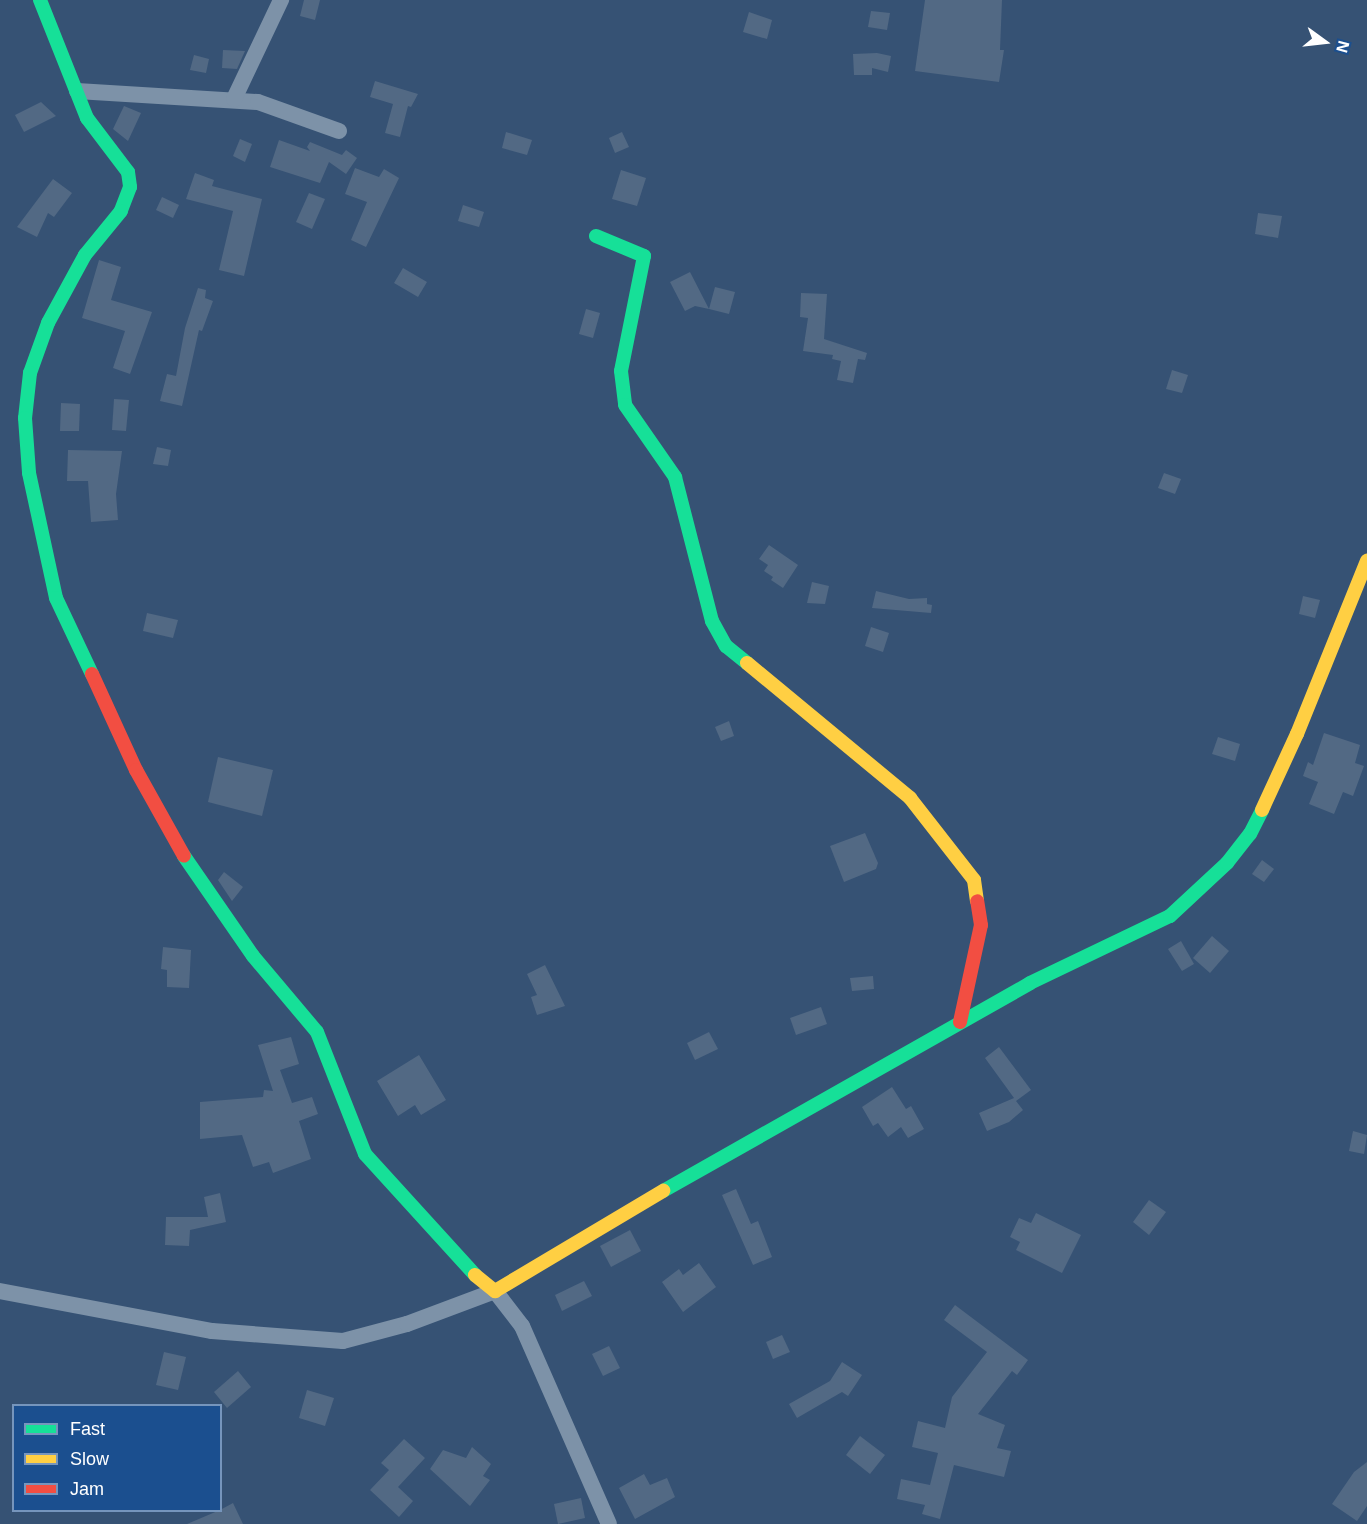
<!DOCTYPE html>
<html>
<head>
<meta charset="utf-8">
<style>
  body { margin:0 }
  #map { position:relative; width:1367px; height:1524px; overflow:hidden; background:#365274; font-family:Arial,sans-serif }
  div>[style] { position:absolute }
  .building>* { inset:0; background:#526984 }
  .street>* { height:16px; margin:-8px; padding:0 8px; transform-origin:8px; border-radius:8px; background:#7d92a8 }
  .fast>* { height:14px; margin:-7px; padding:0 7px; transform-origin:7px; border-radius:7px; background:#16e098 }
  .slow>* { height:14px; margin:-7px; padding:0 7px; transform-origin:7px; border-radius:7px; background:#ffcf43 }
  .jam>* { height:14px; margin:-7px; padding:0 7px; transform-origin:7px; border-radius:7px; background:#f24e42 }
  span { translate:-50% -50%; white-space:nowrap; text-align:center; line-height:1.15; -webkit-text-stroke:4.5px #1b4f8f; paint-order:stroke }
  .legend { position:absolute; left:12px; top:1404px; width:210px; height:108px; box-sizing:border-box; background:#1b4f8f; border:2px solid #7695bc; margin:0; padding:8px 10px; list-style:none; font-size:18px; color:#fff }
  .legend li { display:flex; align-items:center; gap:12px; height:30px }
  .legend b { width:30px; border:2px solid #7695bc }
  .north { position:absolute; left:1295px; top:12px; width:60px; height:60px; -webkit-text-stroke:4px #1b4f8f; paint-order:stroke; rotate:105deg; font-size:16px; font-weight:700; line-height:24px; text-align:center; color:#fff }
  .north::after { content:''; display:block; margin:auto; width:21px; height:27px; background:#fff; clip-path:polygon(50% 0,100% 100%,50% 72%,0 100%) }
</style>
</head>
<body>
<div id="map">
  <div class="building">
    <div style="clip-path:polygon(304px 0,320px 0,315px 20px,300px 16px)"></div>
    <div style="clip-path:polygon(925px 0,1002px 0,1000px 50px,1004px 50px,999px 82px,915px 71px)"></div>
    <div style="clip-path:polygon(871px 11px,890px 13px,887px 30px,868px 27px)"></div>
    <div style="clip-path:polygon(749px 12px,772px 20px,767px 39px,743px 32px)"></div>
    <div style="clip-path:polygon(223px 50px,245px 51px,237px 69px,222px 68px)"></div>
    <div style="clip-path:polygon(877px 53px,891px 56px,888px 72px,872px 68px,872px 75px,854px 75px,853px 54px)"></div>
    <div style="clip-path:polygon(194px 55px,209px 59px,206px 73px,190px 70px)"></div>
    <div style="clip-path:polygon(375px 81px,418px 94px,411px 107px,408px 106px,400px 137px,385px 133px,393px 104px,370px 97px)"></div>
    <div style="clip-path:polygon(41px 102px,56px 116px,24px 132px,15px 115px)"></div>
    <div style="clip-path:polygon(124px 106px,141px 113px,128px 141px,113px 129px)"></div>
    <div style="clip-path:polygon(506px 132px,532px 140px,527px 155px,502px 148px)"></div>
    <div style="clip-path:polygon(622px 132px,629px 147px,615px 153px,609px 138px)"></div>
    <div style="clip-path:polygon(240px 139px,252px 144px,245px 162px,233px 156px)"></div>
    <div style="clip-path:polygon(279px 140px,310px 151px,307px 147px,310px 142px,342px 155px,346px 150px,357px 158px,346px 174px,329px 162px,320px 183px,270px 167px)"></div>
    <div style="clip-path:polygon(355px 168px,379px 177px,384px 169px,399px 178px,366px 247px,351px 240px,367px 202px,345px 194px)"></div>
    <div style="clip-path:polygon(621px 170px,646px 178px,637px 206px,612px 199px)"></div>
    <div style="clip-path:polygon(195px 173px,214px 180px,212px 186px,262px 199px,244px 276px,219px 270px,233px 211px,186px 199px)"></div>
    <div style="clip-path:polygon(53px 179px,72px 193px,54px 217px,48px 213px,37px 237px,17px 227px)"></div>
    <div style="clip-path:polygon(309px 193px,325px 199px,312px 229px,296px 222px)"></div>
    <div style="clip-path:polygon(162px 197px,179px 205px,173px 218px,156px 210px)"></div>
    <div style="clip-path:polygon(463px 205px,484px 212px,479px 227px,458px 221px)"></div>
    <div style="clip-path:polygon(1258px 213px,1282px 216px,1278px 238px,1255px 234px)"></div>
    <div style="clip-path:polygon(99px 260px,121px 267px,111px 300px,152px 312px,130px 374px,113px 368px,125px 331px,82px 318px)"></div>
    <div style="clip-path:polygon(403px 268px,427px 282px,418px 297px,394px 283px)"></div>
    <div style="clip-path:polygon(690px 272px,709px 309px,695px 306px,685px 311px,670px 282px)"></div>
    <div style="clip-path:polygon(715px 287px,735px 292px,729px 314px,709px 309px)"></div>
    <div style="clip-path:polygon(198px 288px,206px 290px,205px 298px,213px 301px,202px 331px,199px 330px,182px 406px,160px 401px,167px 374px,176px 376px,185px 328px)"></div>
    <div style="clip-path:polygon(801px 293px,827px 294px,824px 339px,867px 353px,865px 360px,858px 359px,853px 383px,837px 380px,841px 361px,832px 359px,833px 355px,803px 351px,808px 318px,800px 317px)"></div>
    <div style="clip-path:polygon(586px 309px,600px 313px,593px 338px,579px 334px)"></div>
    <div style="clip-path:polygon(1172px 370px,1188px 375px,1182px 393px,1166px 389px)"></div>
    <div style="clip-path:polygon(114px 399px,129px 400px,126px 431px,112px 430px)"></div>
    <div style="clip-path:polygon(61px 403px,80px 404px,79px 431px,60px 431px)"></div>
    <div style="clip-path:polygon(157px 447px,171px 450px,168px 466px,153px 464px)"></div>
    <div style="clip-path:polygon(68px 450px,122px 451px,116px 494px,118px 520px,91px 522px,88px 481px,67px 481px)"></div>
    <div style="clip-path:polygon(1164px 473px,1181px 479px,1175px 494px,1158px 488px)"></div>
    <div style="clip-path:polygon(769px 545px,798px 565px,783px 588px,771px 580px,773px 577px,764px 571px,768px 565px,759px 559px)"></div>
    <div style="clip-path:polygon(812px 582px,829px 586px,825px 604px,807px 603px)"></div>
    <div style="clip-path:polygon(876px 591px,909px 599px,927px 598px,927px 604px,932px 605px,931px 613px,872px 608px)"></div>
    <div style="clip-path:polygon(1303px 596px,1320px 600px,1315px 618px,1299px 614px)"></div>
    <div style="clip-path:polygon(147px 613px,178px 620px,173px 638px,143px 631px)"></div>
    <div style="clip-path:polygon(871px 627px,889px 633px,883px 652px,865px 646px)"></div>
    <div style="clip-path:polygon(729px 721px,734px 736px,721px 741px,715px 727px)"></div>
    <div style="clip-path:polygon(1324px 733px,1360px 745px,1355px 763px,1364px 766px,1353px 796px,1343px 792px,1334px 814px,1309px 804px,1318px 782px,1303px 776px,1308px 762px,1313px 765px)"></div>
    <div style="clip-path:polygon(1218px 737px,1240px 744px,1235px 761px,1212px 754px)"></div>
    <div style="clip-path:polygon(218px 757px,273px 770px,262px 816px,208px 802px)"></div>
    <div style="clip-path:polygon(865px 833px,878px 863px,876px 869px,844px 882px,830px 846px)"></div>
    <div style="clip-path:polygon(1262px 860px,1274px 869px,1264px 882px,1252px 874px)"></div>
    <div style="clip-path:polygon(224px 872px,243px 887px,232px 901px,218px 880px)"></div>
    <div style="clip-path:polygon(1212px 936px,1229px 951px,1210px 973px,1193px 958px)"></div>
    <div style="clip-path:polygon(1181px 941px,1194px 964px,1182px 971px,1168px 949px)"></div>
    <div style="clip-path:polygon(163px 947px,191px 950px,189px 988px,167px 987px,167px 970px,161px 969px)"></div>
    <div style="clip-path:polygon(545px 965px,565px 1006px,537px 1015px,531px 997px,537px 995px,527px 974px)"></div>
    <div style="clip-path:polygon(873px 976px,874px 989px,852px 991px,850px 978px)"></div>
    <div style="clip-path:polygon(821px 1007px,827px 1024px,796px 1035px,790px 1018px)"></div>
    <div style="clip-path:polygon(709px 1032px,718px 1049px,695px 1060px,687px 1043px)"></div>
    <div style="clip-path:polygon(291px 1037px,299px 1064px,280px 1070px,292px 1103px,312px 1097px,318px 1114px,299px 1121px,311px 1159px,273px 1173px,269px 1162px,253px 1167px,242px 1135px,200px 1139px,200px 1102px,263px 1097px,264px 1090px,273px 1091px,258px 1045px)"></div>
    <div style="clip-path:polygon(999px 1047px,1031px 1090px,1016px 1101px,1023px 1110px,1009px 1122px,987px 1131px,979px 1113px,1014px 1098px,985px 1058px)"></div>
    <div style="clip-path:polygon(419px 1055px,446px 1100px,421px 1115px,415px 1105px,398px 1116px,377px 1081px)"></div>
    <div style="clip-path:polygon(892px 1087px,906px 1109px,911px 1106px,924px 1129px,908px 1138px,901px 1127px,888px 1137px,878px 1123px,873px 1126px,862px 1107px)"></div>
    <div style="clip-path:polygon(1353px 1131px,1367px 1135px,1364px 1154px,1349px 1151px)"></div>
    <div style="clip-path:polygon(736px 1189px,751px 1224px,758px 1221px,772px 1257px,753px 1265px,722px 1195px)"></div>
    <div style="clip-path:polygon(220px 1193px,226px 1222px,190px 1230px,189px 1246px,165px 1245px,166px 1217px,208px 1217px,204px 1197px)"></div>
    <div style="clip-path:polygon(1149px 1200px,1166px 1212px,1149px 1235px,1133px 1222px)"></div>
    <div style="clip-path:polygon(1036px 1213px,1081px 1235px,1062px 1273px,1016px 1250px,1020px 1242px,1010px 1237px,1019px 1218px,1031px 1223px)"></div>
    <div style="clip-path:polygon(630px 1230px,641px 1251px,611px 1267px,600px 1246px)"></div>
    <div style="clip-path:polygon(699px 1263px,716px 1287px,683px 1312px,662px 1282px,679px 1269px,683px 1275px)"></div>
    <div style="clip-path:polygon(584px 1281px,592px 1296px,562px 1311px,555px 1295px)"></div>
    <div style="clip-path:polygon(955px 1305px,1028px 1360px,1017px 1375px,1012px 1371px,978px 1414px,1005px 1425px,997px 1448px,1011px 1451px,1004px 1477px,954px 1465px,940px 1519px,922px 1514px,925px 1505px,897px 1499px,901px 1479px,930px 1485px,938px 1453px,912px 1447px,918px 1421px,945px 1428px,952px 1397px,987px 1352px,944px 1320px)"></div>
    <div style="clip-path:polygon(782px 1335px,790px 1352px,773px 1359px,766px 1342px)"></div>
    <div style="clip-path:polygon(609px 1346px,620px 1368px,603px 1376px,592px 1354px)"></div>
    <div style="clip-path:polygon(164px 1352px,186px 1357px,178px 1390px,156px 1385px)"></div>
    <div style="clip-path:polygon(842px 1362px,862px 1375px,848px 1396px,842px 1392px,797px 1418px,789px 1404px,830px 1381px)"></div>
    <div style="clip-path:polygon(238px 1371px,251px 1387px,227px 1408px,214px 1392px)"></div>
    <div style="clip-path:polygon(307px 1390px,334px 1398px,325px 1426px,299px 1418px)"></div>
    <div style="clip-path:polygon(860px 1436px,885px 1455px,870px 1474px,846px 1455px)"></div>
    <div style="clip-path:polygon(404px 1439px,425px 1458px,398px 1487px,413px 1501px,399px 1517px,370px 1490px,389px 1470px,381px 1463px)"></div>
    <div style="clip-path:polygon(472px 1447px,491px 1464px,483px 1476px,490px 1480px,470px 1506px,430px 1469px,443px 1450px,466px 1458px)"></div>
    <div style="clip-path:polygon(1367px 1462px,1367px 1506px,1357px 1521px,1332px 1504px,1354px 1472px)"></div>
    <div style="clip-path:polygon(644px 1474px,650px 1485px,667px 1478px,675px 1497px,635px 1519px,619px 1488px)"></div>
    <div style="clip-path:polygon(581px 1498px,585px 1518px,558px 1524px,554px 1504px)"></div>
    <div style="clip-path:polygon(233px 1503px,243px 1524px,187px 1524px,220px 1510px)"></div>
  </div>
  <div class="street">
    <div style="left:77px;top:91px;width:181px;rotate:3.5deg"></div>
    <div style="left:258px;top:102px;width:86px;rotate:19.7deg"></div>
    <div style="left:234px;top:99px;width:110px;rotate:-64.6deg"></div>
    <div style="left:0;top:1291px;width:216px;rotate:10.7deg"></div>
    <div style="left:212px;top:1331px;width:131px;rotate:4.4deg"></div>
    <div style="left:343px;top:1341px;width:66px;rotate:-14.9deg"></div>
    <div style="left:407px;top:1324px;width:94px;rotate:-20.6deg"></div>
    <div style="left:495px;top:1291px;width:44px;rotate:52.4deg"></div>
    <div style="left:522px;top:1326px;width:216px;rotate:66.3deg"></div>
  </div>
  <div class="fast">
    <div style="left:40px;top:0;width:127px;rotate:68.3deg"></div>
    <div style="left:87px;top:118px;width:68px;rotate:52.8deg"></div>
    <div style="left:128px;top:172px;width:15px;rotate:82deg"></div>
    <div style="left:130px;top:187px;width:26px;rotate:111deg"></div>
    <div style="left:121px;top:211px;width:57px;rotate:129.3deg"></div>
    <div style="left:85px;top:255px;width:77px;rotate:118.6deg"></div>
    <div style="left:48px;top:323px;width:53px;rotate:109.8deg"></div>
    <div style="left:30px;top:373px;width:45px;rotate:96.3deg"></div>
    <div style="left:25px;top:418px;width:55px;rotate:85.8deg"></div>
    <div style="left:29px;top:473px;width:128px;rotate:77.8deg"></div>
    <div style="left:56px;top:598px;width:84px;rotate:64.7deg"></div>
    <div style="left:596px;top:236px;width:52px;rotate:22.6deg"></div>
    <div style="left:644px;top:256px;width:117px;rotate:101.3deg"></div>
    <div style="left:621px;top:371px;width:34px;rotate:83deg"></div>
    <div style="left:625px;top:405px;width:88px;rotate:55.2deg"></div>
    <div style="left:675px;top:477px;width:149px;rotate:75.6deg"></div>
    <div style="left:712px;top:621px;width:29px;rotate:61deg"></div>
    <div style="left:726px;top:646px;width:27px;rotate:39deg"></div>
    <div style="left:184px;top:856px;width:121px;rotate:55.4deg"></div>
    <div style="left:253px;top:956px;width:99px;rotate:49.9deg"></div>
    <div style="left:317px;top:1032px;width:131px;rotate:68.5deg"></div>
    <div style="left:365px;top:1154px;width:164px;rotate:47.7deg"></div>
    <div style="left:663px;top:1191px;width:422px;rotate:-29.5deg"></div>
    <div style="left:1030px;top:983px;width:155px;rotate:-25.6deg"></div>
    <div style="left:1170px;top:916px;width:78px;rotate:-42.9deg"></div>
    <div style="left:1227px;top:863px;width:37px;rotate:-52deg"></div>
    <div style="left:1250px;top:834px;width:27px;rotate:-63deg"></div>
  </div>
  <div class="slow">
    <div style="left:747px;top:663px;width:212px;rotate:39.6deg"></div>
    <div style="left:910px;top:798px;width:104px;rotate:52deg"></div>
    <div style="left:974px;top:880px;width:21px;rotate:82deg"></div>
    <div style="left:1262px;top:810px;width:84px;rotate:-65.3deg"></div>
    <div style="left:1297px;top:734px;width:187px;rotate:-68deg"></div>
    <div style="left:475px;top:1275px;width:26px;rotate:39deg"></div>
    <div style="left:495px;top:1291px;width:196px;rotate:-30.8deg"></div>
  </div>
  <div class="jam">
    <div style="left:92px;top:674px;width:106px;rotate:65.4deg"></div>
    <div style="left:136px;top:770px;width:98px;rotate:60.8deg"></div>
    <div style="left:960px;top:1022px;width:99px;rotate:-77.8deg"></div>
    <div style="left:981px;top:925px;width:24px;rotate:-99deg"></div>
  </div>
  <ul class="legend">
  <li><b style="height:8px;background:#16e098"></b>Fast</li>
  <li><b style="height:8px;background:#ffcf43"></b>Slow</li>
  <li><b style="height:8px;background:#f24e42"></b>Jam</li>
  </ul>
  <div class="north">N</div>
</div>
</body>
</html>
